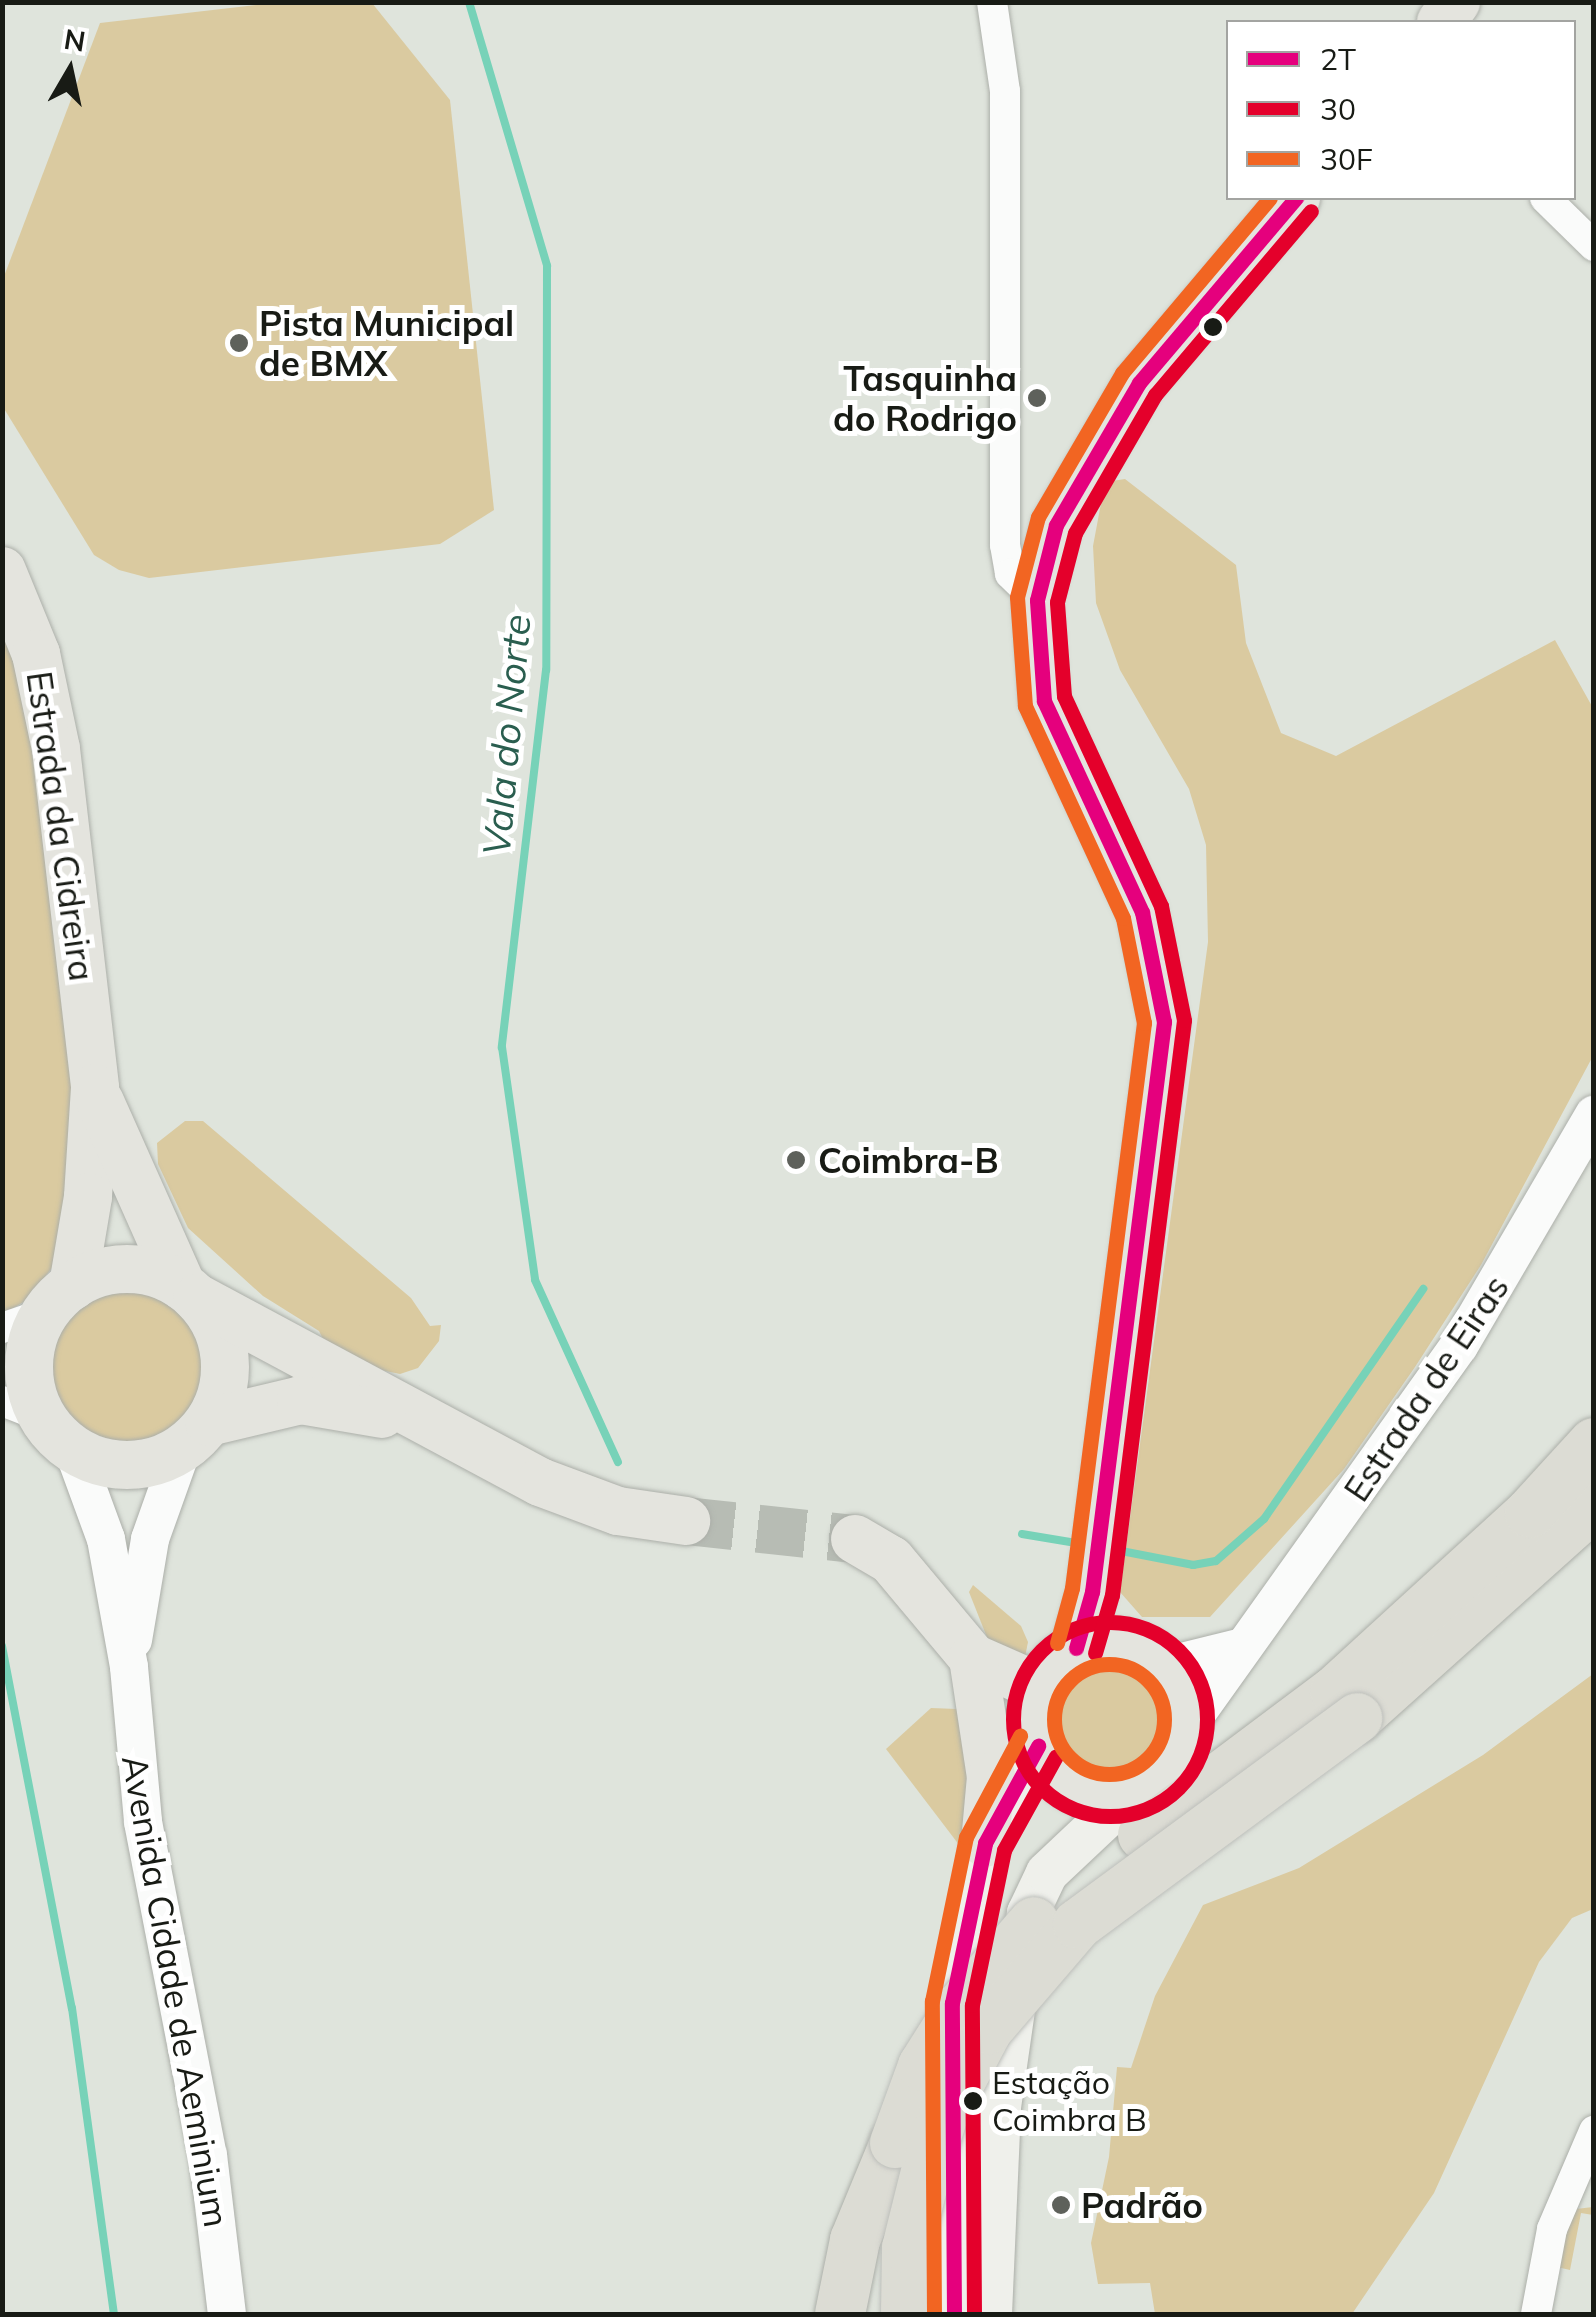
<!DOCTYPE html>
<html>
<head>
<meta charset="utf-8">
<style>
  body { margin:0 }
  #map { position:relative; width:1596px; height:2317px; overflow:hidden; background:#dfe4dc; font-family:Mulish,sans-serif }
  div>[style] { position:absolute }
  .green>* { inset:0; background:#dacaa0 }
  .round { border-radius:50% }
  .stream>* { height:8px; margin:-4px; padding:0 4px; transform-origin:4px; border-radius:4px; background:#77d2b8 }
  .primary-tunnel>* { height:48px; margin-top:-24px; transform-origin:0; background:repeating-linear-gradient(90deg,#b7bcb4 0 48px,transparent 0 72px) }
  .roads { filter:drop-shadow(0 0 2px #acafa9) drop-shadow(0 0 2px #acafa9) }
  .minor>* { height:30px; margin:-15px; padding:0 15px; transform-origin:15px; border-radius:15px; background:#fafbfa }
  .tertiary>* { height:38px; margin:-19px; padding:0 19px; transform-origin:19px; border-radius:19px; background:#fafbfa }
  .secondary>* { height:42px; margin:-21px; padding:0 21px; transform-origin:21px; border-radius:21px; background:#eff0eb }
  .primary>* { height:48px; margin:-24px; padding:0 24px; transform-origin:24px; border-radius:24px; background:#e4e4de }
  .primary>.ring { margin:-24px; padding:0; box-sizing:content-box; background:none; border:48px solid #e4e4de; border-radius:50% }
  .trunk>* { height:50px; margin:-25px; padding:0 25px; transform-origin:25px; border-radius:25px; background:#dcdcd4 }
  .bridges { filter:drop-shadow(0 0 2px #bdbfbb) drop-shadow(0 0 2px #bdbfbb) }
  .trunk-bridge>* { height:50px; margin:-25px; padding:0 25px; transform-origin:25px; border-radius:25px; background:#dcdcd4 }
  .bus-1>* { height:15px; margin:-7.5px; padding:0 7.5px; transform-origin:7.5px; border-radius:7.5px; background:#e5007d }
  .bus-2>* { height:15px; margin:-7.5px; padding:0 7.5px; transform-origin:7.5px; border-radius:7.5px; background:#e4002b }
  .bus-2>.ring { margin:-7.5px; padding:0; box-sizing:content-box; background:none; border:15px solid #e4002b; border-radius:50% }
  .bus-3>* { height:15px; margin:-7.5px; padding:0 7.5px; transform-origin:7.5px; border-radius:7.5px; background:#f26522 }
  .bus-3>.ring { margin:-7.5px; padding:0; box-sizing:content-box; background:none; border:15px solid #f26522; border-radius:50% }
  .dots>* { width:28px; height:28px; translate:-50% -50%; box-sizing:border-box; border:5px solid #fff; border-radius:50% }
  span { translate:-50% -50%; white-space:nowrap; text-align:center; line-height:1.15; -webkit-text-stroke:10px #fff; paint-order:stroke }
  .bus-label { font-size:32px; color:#181b15 }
  .left { translate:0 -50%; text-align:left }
  .poi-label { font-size:35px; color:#181b15; font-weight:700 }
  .right { translate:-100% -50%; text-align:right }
  .street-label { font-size:35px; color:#181b15 }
  .water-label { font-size:38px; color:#2a5e4f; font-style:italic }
  .frame { position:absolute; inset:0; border:5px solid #181b15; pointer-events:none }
  .legend { position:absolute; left:1226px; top:20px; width:350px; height:180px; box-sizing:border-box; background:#fff; border:2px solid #a3a4a1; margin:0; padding:12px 18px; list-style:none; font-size:30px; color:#181b15 }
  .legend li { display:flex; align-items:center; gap:20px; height:50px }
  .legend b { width:50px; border:2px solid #a3a4a1 }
  .north { position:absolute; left:20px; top:20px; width:100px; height:100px; -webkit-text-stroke:8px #fff; paint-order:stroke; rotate:9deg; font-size:28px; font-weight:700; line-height:40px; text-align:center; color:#181b15 }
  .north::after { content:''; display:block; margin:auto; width:35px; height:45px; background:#181b15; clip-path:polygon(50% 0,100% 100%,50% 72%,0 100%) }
</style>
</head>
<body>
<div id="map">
  <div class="green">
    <div style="clip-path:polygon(281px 2px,372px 3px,450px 100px,494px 510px,440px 544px,149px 578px,119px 570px,94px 555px,3px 407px,3px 279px,100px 23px)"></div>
    <div style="clip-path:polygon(1125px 479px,1236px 565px,1246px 643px,1281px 733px,1336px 756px,1555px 640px,1593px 708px,1593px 1056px,1481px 1265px,1415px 1367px,1344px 1469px,1210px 1617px,1142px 1617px,1120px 1592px,1208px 942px,1206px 845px,1189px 789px,1120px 670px,1096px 603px,1093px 546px,1105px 482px)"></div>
    <div style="clip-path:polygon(2px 611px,35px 757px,69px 1007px,72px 1097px,61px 1256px,27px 1300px,3px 1314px)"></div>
    <div style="clip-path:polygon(185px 1121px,203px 1121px,411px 1298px,430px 1326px,441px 1325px,439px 1341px,418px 1368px,400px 1374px,371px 1368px,326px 1345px,319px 1331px,263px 1296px,188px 1228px,158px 1164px,157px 1143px)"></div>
    <div class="round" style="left:51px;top:1284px;width:160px;height:160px"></div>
    <div style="clip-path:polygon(973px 1585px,1021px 1626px,1028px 1642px,1024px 1662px,994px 1655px,969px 1592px)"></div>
    <div class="round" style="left:1058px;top:1661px;width:110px;height:110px"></div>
    <div style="clip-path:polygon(1593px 1674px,1593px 1909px,1572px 1918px,1539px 1962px,1434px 2193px,1352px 2314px,1155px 2314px,1150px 2283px,1098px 2284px,1091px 2243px,1109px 2157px,1117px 2067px,1131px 2068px,1155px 1996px,1203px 1905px,1299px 1868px,1483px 1755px)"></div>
    <div style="clip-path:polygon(931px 1708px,957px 1709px,973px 1725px,966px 1854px,886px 1749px)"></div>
    <div style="clip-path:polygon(1593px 2207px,1593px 2215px,1581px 2213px,1570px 2270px,1557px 2267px,1565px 2226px,1576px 2209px)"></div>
  </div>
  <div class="stream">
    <div style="left:469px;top:2px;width:275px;rotate:73.5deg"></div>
    <div style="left:547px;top:266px;width:404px;rotate:90.1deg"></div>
    <div style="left:546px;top:670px;width:380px;rotate:96.7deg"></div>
    <div style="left:502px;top:1047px;width:235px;rotate:81.9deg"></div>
    <div style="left:535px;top:1280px;width:200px;rotate:65.5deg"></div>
    <div style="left:1022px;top:1534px;width:61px;rotate:9.5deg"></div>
    <div style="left:1111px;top:1549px;width:84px;rotate:11deg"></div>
    <div style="left:1193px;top:1565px;width:23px;rotate:-10deg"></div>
    <div style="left:1216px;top:1561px;width:64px;rotate:-41.2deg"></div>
    <div style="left:1264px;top:1519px;width:280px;rotate:-55.3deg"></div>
    <div style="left:2px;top:1646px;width:369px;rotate:79.1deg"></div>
    <div style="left:72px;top:2008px;width:309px;rotate:82.2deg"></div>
  </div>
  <div class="primary-tunnel">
    <div style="left:686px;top:1521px;width:170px;rotate:6.1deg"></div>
  </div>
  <div class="roads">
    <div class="minor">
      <div style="left:992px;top:2px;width:90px;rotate:81.7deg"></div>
      <div style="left:1005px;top:91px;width:454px;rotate:90deg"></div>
      <div style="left:1005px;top:545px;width:29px;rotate:80deg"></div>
      <div style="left:1010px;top:574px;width:37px;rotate:44deg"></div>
      <div style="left:1545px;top:198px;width:69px;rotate:44.4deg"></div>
      <div style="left:2px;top:1328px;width:46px;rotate:-19.2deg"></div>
      <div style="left:2px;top:1401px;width:44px;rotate:21.3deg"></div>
      <div style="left:1536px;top:2314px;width:86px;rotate:-79.3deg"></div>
      <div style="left:1552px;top:2229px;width:107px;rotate:-66.8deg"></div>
    </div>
    <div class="tertiary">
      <div style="left:73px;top:1449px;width:96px;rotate:69.9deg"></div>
      <div style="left:106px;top:1539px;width:130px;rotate:79.8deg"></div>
      <div style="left:129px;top:1667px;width:156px;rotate:84.8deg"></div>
      <div style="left:143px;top:1822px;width:339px;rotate:79deg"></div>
      <div style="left:208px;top:2155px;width:160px;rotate:83.2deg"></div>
      <div style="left:133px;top:1640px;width:102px;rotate:-80.4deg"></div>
      <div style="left:150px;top:1539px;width:96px;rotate:-70.4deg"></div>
      <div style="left:1166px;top:1666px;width:74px;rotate:-14deg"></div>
      <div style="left:1187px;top:1727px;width:468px;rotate:-54.5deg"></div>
      <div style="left:1459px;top:1346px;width:268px;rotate:-59.7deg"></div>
    </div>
    <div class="secondary">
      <div style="left:952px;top:2029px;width:189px;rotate:-79.9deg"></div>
      <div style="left:985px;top:1843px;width:111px;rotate:-61.3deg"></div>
      <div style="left:953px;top:2110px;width:204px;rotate:89.7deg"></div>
      <div style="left:991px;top:2314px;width:207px;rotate:-87.5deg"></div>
      <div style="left:1000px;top:2107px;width:196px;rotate:-81.8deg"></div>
      <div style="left:1028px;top:1913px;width:44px;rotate:-64.6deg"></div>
      <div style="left:1047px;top:1873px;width:117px;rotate:-43.3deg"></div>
    </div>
    <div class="primary">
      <div style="left:1441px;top:22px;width:25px;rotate:-53deg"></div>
      <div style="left:2px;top:571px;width:90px;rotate:67.7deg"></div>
      <div style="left:36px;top:654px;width:97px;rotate:78.1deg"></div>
      <div style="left:56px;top:749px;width:341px;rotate:83.4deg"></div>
      <div style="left:95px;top:1088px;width:109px;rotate:93.7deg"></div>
      <div style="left:88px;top:1197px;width:90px;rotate:99.6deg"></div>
      <div style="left:100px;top:1102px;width:201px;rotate:66deg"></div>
      <div class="ring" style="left:29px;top:1269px;width:148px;height:148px"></div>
      <div style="left:197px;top:1298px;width:389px;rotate:28.2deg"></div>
      <div style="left:540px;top:1482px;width:83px;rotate:20.4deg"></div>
      <div style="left:618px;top:1511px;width:69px;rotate:8.4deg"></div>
      <div style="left:209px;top:1422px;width:95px;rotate:-13.4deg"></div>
      <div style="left:301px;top:1400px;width:82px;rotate:9.8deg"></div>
      <div style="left:855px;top:1539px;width:42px;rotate:30.3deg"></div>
      <div style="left:891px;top:1560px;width:128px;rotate:50.1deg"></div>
      <div style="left:973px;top:1658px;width:72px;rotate:23.7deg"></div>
      <div class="ring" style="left:1032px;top:1642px;width:106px;height:106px"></div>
      <div style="left:1076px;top:1648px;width:58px;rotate:-74.1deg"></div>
      <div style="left:1092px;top:1592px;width:575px;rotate:-82.8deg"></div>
      <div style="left:1164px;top:1022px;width:112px;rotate:-101.3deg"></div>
      <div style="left:1142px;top:912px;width:233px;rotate:-114.9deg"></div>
      <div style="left:1044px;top:701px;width:101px;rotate:-94deg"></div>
      <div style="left:1037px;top:600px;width:77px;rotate:-75.8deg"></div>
      <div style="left:1056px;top:525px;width:164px;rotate:-59.7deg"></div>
      <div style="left:1139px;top:383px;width:243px;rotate:-49.7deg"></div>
      <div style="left:973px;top:1658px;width:120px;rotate:81.4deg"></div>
      <div style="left:991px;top:1777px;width:66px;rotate:95.2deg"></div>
    </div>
    <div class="trunk">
      <div style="left:1357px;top:1718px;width:319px;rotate:-41.9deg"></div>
      <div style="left:1143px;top:1835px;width:240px;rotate:-36.9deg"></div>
      <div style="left:1335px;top:1691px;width:264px;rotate:-42.4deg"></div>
      <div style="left:1530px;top:1513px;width:95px;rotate:-47.6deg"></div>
      <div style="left:840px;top:2314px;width:76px;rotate:-78.5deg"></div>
      <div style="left:855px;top:2240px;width:105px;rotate:-67.6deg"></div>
    </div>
  </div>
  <div class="bridges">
    <div class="trunk-bridge">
      <div style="left:895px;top:2143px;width:82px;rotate:-70deg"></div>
      <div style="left:923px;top:2066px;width:71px;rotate:-57.7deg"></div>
      <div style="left:961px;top:2006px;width:111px;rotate:-49deg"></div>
      <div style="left:906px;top:2314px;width:66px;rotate:-89.1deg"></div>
      <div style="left:907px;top:2248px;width:95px;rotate:-76deg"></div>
      <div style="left:930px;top:2156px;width:46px;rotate:-72.3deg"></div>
      <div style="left:944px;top:2112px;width:94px;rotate:-62.1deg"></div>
      <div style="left:988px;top:2029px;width:138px;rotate:-49.4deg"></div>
      <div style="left:1078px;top:1924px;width:347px;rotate:-36.4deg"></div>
    </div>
  </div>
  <div class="bus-1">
    <div style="left:1076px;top:1648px;width:58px;rotate:-74.1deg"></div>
    <div style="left:1092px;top:1592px;width:575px;rotate:-82.8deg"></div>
    <div style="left:1164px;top:1022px;width:112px;rotate:-101.3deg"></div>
    <div style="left:1142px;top:912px;width:233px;rotate:-114.9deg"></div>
    <div style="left:1044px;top:701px;width:101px;rotate:-94deg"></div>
    <div style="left:1037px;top:600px;width:77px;rotate:-75.8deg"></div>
    <div style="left:1056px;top:525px;width:164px;rotate:-59.7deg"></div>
    <div style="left:1139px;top:383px;width:243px;rotate:-49.7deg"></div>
    <div style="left:954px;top:2314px;width:311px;rotate:-90.4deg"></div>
    <div style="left:952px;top:2003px;width:163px;rotate:-78.3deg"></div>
    <div style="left:985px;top:1843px;width:111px;rotate:-61.3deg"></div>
  </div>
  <div class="bus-2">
    <div class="ring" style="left:1013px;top:1622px;width:179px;height:179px"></div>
    <div style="left:1095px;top:1653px;width:60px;rotate:-73.7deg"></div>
    <div style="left:1112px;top:1595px;width:579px;rotate:-82.86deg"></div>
    <div style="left:1184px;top:1020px;width:116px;rotate:-101.4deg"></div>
    <div style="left:1161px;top:906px;width:231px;rotate:-114.8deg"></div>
    <div style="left:1064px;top:696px;width:94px;rotate:-94.3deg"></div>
    <div style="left:1057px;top:602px;width:71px;rotate:-75.4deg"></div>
    <div style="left:1075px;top:533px;width:160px;rotate:-59.9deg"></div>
    <div style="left:1155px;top:395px;width:241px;rotate:-49.7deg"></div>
    <div style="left:974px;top:2314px;width:309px;rotate:-90.4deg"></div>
    <div style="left:972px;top:2005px;width:158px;rotate:-78.3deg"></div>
    <div style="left:1004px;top:1850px;width:107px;rotate:-61deg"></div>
  </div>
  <div class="bus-3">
    <div style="left:1057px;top:1643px;width:57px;rotate:-74.7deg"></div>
    <div style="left:1072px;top:1588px;width:570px;rotate:-82.74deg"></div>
    <div style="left:1144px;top:1023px;width:107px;rotate:-101.3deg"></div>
    <div style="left:1123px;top:918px;width:234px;rotate:-114.8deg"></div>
    <div style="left:1025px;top:706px;width:109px;rotate:-94.2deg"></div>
    <div style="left:1017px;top:597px;width:83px;rotate:-75.3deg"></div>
    <div style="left:1038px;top:517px;width:167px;rotate:-59.7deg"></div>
    <div style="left:1122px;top:373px;width:229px;rotate:-49.8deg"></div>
    <div class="ring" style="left:1054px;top:1664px;width:95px;height:95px"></div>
    <div style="left:934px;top:2314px;width:313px;rotate:-90.4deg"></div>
    <div style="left:932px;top:2001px;width:167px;rotate:-78.3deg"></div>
    <div style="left:966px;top:1837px;width:115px;rotate:-61.9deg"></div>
  </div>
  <div class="dots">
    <div style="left:1213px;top:327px;background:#181b15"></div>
    <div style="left:239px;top:343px;background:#5e615b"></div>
    <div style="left:1037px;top:398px;background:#5e615b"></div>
    <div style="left:796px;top:1160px;background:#5e615b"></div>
    <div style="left:973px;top:2101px;background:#181b15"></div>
    <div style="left:1061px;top:2205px;background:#5e615b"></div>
  </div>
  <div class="bus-label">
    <span class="left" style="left:992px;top:2101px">Estação<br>Coimbra B</span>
  </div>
  <div class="poi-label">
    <span class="left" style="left:259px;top:343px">Pista Municipal<br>de BMX</span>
    <span class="right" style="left:1017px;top:398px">Tasquinha<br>do Rodrigo</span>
    <span class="left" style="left:818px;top:1160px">Coimbra-B</span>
    <span class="left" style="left:1081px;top:2205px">Padrão</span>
  </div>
  <div class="street-label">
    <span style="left:61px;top:826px;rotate:82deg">Estrada da Cidreira</span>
    <span style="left:1426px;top:1388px;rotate:-56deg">Estrada de Eiras</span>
    <span style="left:176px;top:1991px;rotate:80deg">Avenida Cidade de Aeminium</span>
  </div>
  <div class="water-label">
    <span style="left:507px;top:735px;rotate:-85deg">Vala do Norte</span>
  </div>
  <div class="frame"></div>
  <ul class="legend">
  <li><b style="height:12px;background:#e5007d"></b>2T</li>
  <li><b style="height:12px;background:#e4002b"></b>30</li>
  <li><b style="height:12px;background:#f26522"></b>30F</li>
  </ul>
  <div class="north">N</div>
</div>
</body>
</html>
